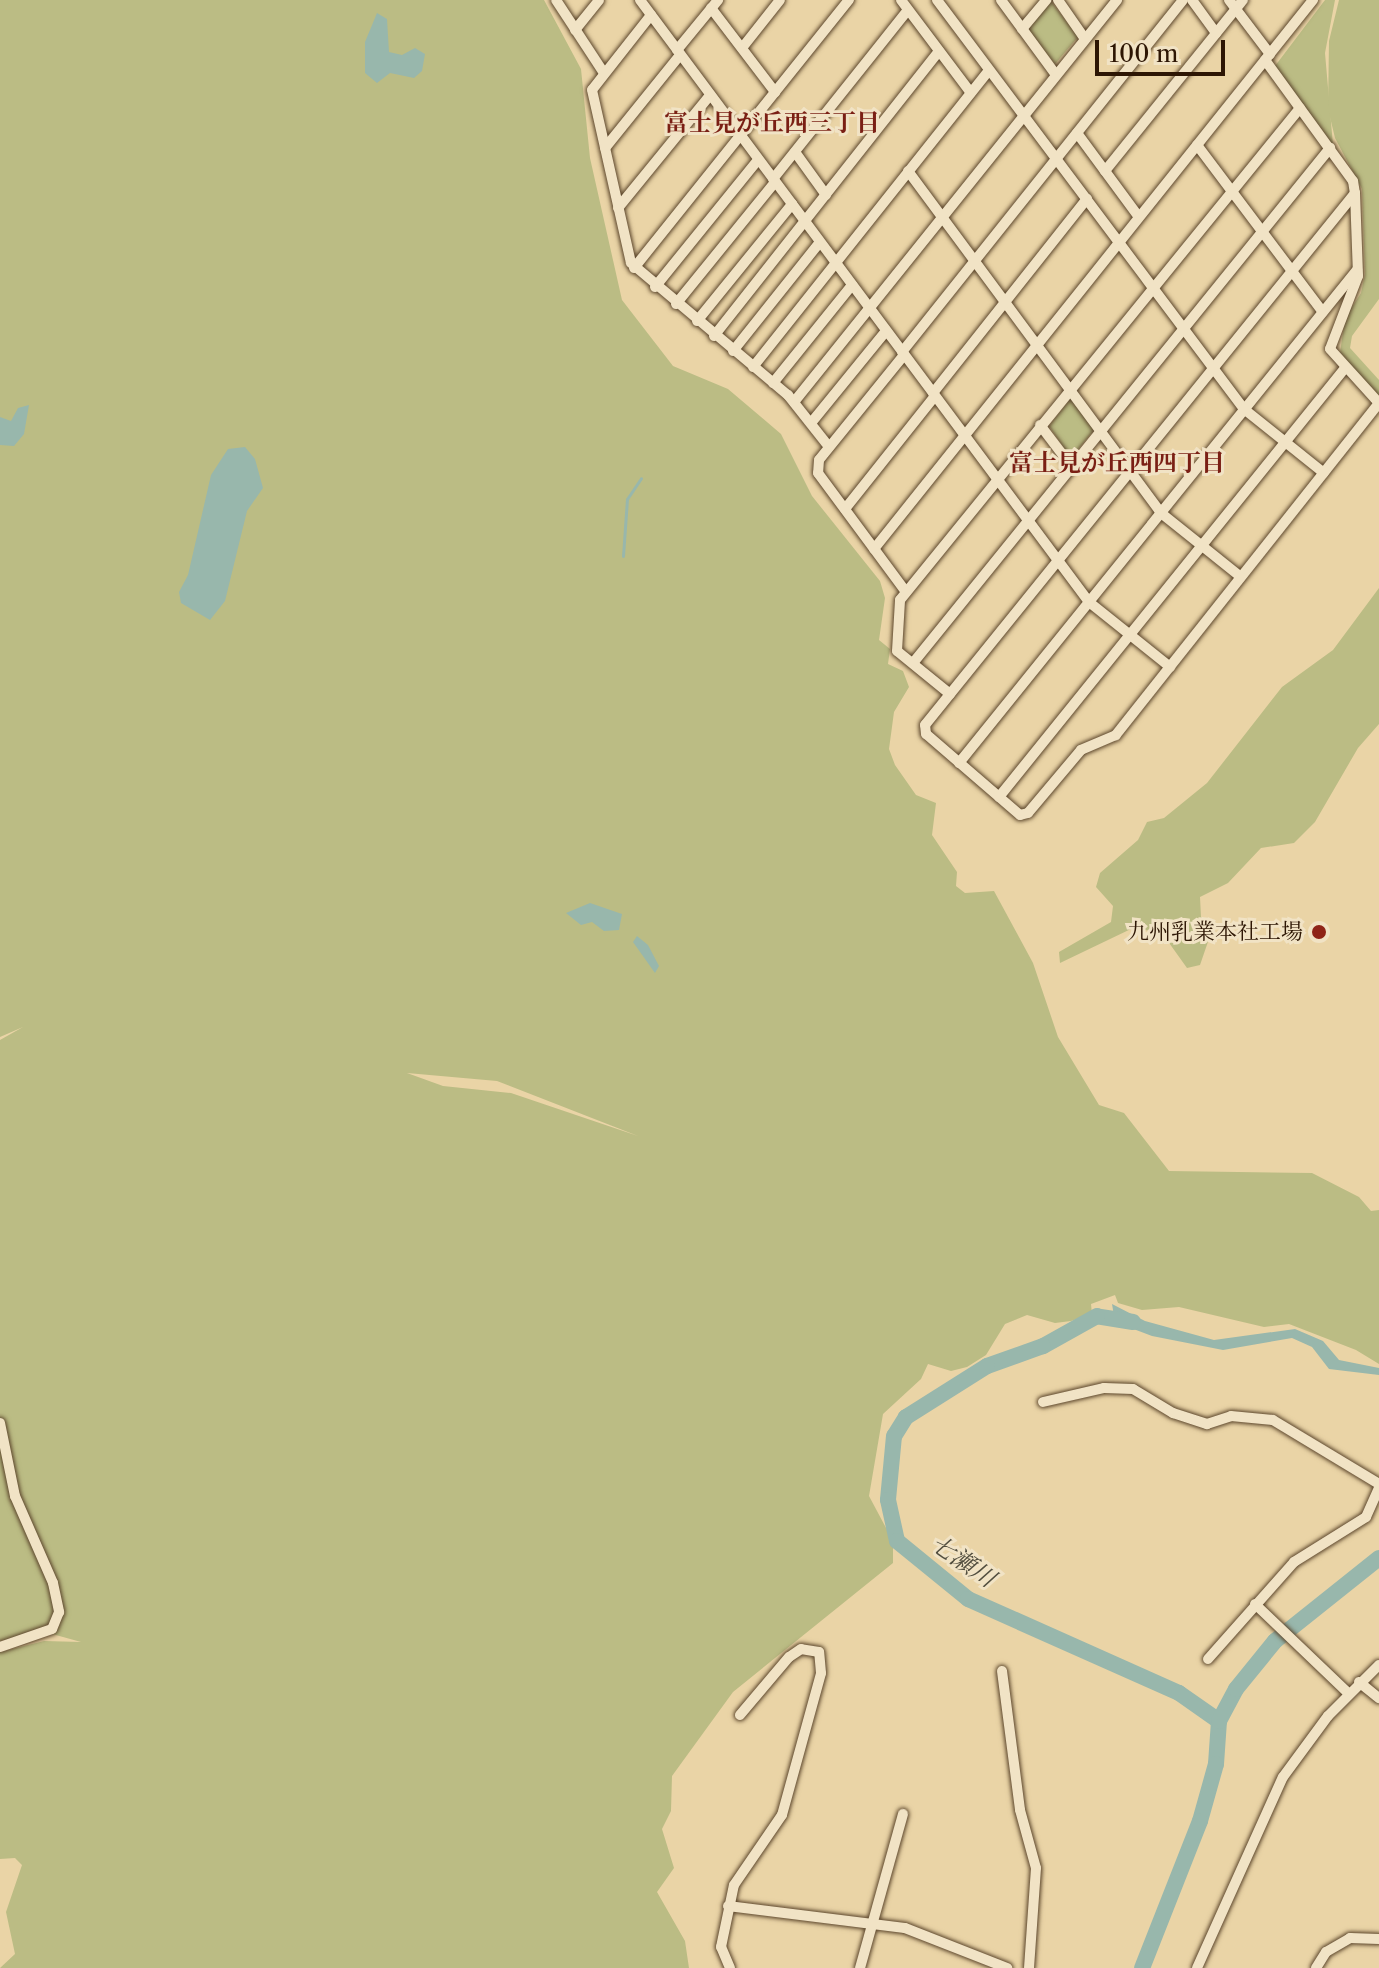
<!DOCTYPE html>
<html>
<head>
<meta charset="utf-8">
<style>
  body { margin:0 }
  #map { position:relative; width:1379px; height:1968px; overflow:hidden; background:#ead4a6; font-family:"Libre Caslon Text","Noto Serif JP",serif }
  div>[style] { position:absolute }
  .green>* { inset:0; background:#bbbc84 }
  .water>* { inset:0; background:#98b7ac }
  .stream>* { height:3px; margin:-1.5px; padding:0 1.5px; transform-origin:1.5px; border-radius:1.5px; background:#98b7ac }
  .river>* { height:16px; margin:-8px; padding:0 8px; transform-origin:8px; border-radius:8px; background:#98b7ac }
  .roads { filter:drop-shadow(0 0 2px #5c462c) drop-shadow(0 0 2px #5c462c) }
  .minor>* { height:10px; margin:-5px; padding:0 5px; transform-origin:5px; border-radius:5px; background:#f1e3c5 }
  .dots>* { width:22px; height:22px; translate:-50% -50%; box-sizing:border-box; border:4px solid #f1e3c5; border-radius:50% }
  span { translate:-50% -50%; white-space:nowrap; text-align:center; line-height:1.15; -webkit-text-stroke:6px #f1e3c5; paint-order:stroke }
  .poi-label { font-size:22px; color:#2d1604 }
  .right { translate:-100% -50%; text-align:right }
  .neighbourhood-label { font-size:24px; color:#7a1f14; font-weight:700 }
  .water-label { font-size:24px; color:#524e3f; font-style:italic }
  .scale { position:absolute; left:1095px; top:40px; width:130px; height:36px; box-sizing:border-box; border:4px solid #2d1604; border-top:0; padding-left:10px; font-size:24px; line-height:28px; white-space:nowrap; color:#2d1604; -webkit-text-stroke:6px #f1e3c5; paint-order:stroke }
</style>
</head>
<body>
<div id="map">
  <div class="green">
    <div style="clip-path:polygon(evenodd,0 0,544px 0,581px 69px,590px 158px,622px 300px,673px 366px,728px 389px,781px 434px,812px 496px,880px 581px,885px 598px,879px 640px,890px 649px,888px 664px,903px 671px,909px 687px,894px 712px,889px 749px,895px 765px,916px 795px,936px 803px,932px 835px,957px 872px,956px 886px,965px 893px,994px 891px,1033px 963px,1058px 1037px,1099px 1105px,1124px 1113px,1169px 1171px,1312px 1173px,1359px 1197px,1371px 1211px,1379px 1210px,1379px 1364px,1356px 1350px,1289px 1324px,1264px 1327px,1179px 1307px,1142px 1310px,1118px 1303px,1115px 1295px,1091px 1304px,1092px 1314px,1071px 1321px,1055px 1323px,1027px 1315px,1005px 1324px,986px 1355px,967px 1367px,951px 1371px,928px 1364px,921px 1379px,883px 1414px,869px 1496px,893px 1541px,893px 1563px,733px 1692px,672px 1776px,671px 1811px,662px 1829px,674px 1868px,657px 1892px,685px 1941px,689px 1968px,0 1968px,15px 1954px,6px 1912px,22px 1865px,15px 1858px,0 1859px,0 1652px,44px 1641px,81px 1642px,45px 1632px,0 1641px,0 1040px,23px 1027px,0 1037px,0 0,407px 1073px,497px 1081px,638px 1136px,511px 1093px,443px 1086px,407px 1073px)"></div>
    <div style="clip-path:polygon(1050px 0,1078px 37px,1055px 64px,1028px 29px)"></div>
    <div style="clip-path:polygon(1325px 0,1335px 0,1325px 53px,1333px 145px,1275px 66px)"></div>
    <div style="clip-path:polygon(1339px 0,1379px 0,1379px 299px,1352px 336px,1350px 348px,1379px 380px,1379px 397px,1340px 353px,1345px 318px,1361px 293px,1365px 274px,1362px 189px,1335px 138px,1328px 109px,1329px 41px)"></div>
    <div style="clip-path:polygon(1071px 398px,1094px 430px,1071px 458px,1049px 426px)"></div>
    <div style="clip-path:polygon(1379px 588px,1379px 724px,1358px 748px,1315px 822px,1294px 843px,1261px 848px,1228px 883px,1200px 897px,1201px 917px,1211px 933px,1200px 965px,1187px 968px,1162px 933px,1133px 928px,1060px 963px,1059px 952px,1111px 922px,1113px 906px,1096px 887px,1100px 873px,1138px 840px,1147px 822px,1164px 818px,1207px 783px,1282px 687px,1333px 650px)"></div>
  </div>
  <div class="water">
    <div style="clip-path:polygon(377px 13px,387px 19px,389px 52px,402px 55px,415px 48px,425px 54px,422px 71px,414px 78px,390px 73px,377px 83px,365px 73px,365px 42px)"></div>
    <div style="clip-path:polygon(29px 405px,24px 434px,14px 446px,0 445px,0 417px,11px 421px,18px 408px)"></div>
    <div style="clip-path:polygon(245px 447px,255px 459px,263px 488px,247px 511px,225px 601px,210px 620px,181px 603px,179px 592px,188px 575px,211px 475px,228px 449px)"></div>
    <div style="clip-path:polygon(590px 903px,622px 914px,619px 930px,604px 931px,592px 922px,581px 925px,566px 913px)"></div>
    <div style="clip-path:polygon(637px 936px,648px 945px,659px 966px,655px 973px,633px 942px)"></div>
    <div style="clip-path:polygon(1112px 1304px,1145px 1321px,1214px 1340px,1295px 1329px,1323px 1341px,1339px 1360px,1379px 1368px,1379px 1375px,1329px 1369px,1312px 1347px,1292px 1338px,1223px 1350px,1152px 1336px,1115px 1322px)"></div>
  </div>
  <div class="stream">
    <div style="left:623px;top:556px;width:57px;rotate:-86deg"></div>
    <div style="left:627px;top:499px;width:25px;rotate:-56deg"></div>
  </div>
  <div class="river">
    <div style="left:1133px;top:1322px;width:36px;rotate:-171deg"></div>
    <div style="left:1097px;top:1316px;width:62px;rotate:150.9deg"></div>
    <div style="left:1043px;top:1346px;width:59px;rotate:160.3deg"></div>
    <div style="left:987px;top:1366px;width:96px;rotate:147.8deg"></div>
    <div style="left:906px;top:1417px;width:22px;rotate:122deg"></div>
    <div style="left:894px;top:1436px;width:64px;rotate:95.4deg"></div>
    <div style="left:888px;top:1500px;width:42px;rotate:77.6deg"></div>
    <div style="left:897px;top:1541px;width:92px;rotate:39.2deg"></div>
    <div style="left:968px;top:1599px;width:231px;rotate:24deg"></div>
    <div style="left:1179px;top:1693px;width:49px;rotate:35deg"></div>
    <div style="left:1219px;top:1721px;width:43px;rotate:94deg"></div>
    <div style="left:1216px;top:1764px;width:59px;rotate:105.7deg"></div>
    <div style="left:1200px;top:1821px;width:158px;rotate:111.5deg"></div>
    <div style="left:1219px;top:1721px;width:36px;rotate:-62deg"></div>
    <div style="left:1236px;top:1689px;width:62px;rotate:-50.9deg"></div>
    <div style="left:1275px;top:1641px;width:133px;rotate:-38.6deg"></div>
  </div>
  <div class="roads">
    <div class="minor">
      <div style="left:556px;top:0;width:87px;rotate:56.7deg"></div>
      <div style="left:640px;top:0;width:751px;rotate:53.28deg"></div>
      <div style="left:1089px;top:602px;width:104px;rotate:38.7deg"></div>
      <div style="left:901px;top:0;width:116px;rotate:53deg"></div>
      <div style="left:937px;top:0;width:511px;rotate:53.11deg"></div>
      <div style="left:1244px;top:409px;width:102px;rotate:38.7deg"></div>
      <div style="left:1001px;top:0;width:93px;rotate:53.7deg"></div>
      <div style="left:1058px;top:0;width:47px;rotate:55.3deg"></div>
      <div style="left:1192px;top:0;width:41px;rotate:54deg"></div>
      <div style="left:1229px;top:0;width:68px;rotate:52.8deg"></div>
      <div style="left:711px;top:8px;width:106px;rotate:52.7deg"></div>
      <div style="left:651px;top:15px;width:95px;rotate:128.2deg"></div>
      <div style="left:592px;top:90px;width:177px;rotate:77.3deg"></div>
      <div style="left:631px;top:263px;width:205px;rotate:40.1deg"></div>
      <div style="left:788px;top:395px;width:66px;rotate:51.7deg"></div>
      <div style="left:1022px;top:29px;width:38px;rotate:-50deg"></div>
      <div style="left:575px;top:30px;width:38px;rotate:-51deg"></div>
      <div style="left:742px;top:48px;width:61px;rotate:-51.6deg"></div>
      <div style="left:677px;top:50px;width:65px;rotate:-50.6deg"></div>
      <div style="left:1265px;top:60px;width:150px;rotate:54deg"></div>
      <div style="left:1353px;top:181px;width:12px;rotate:81deg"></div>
      <div style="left:1355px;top:193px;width:83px;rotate:87.9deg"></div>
      <div style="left:1358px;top:276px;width:78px;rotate:111deg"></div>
      <div style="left:1330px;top:349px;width:73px;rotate:47.8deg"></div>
      <div style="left:1379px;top:403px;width:424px;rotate:128.4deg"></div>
      <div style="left:1116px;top:735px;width:38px;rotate:157deg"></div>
      <div style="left:1081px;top:750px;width:82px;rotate:130.1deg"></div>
      <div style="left:1028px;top:813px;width:8px;rotate:166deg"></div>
      <div style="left:1020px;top:815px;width:124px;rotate:-139.2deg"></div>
      <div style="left:926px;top:734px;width:9px;rotate:-96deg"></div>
      <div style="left:925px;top:725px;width:684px;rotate:-51.05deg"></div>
      <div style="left:1077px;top:133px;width:104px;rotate:53.6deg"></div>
      <div style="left:1197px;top:145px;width:209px;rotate:53deg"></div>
      <div style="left:605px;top:148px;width:119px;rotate:-51.1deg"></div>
      <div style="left:795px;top:152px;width:53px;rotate:54.2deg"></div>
      <div style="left:908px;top:171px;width:425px;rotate:53.5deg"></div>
      <div style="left:1161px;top:513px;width:102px;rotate:38.7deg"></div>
      <div style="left:1105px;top:171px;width:220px;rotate:-51.1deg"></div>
      <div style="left:773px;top:179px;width:216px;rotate:-51.4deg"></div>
      <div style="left:618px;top:208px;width:146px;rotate:-50.8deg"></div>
      <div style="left:634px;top:268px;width:344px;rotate:-51.3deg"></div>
      <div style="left:655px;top:287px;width:164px;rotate:-51deg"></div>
      <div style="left:676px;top:304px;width:157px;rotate:-50.9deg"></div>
      <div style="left:697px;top:321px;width:151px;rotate:-50.9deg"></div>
      <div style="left:714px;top:336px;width:363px;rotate:-51.7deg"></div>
      <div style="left:733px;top:351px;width:139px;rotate:-51.4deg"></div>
      <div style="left:902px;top:352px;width:450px;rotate:-51.4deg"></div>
      <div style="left:904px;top:355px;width:135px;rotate:129deg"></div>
      <div style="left:819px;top:460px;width:13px;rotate:94deg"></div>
      <div style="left:818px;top:473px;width:148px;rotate:53.5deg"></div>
      <div style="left:753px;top:367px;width:379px;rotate:-51.5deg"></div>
      <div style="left:773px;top:383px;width:126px;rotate:-51.1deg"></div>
      <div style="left:933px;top:393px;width:248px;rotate:-51.6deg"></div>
      <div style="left:794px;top:402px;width:516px;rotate:-51.22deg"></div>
      <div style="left:811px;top:423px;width:119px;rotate:-50.8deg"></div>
      <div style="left:1040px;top:425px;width:53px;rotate:52.7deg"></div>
      <div style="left:845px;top:509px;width:144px;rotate:-51.5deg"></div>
      <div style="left:874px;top:549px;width:703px;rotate:-51.35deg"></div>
      <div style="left:913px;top:663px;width:663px;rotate:-51deg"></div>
      <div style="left:950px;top:694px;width:68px;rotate:-140.9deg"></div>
      <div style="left:897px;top:651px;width:51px;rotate:-86.6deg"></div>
      <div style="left:900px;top:600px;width:634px;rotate:-50.89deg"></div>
      <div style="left:959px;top:763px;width:634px;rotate:-51.09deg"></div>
      <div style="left:999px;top:797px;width:551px;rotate:-51.11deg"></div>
      <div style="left:1043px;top:1402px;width:63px;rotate:-12.9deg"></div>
      <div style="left:1104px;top:1388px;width:29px;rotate:2deg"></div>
      <div style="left:1133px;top:1389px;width:47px;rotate:31deg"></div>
      <div style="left:1173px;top:1413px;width:36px;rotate:18deg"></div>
      <div style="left:1207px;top:1424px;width:25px;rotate:-18deg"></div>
      <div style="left:1231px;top:1416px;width:42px;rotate:5.4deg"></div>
      <div style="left:1273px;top:1420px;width:124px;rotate:31.1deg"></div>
      <div style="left:0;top:1423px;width:75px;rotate:78.4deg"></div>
      <div style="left:15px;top:1496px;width:95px;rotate:66.4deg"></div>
      <div style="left:53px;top:1583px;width:30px;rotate:78deg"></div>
      <div style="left:59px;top:1612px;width:18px;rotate:112deg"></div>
      <div style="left:52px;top:1629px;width:55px;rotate:160.9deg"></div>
      <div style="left:1255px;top:1604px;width:129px;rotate:43.7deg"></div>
      <div style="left:1208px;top:1659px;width:130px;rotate:-48.4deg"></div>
      <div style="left:1294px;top:1562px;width:85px;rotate:-32deg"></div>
      <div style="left:1366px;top:1517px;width:32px;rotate:-66deg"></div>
      <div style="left:1002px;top:1671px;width:140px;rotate:82.6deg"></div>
      <div style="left:1020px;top:1810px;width:60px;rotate:74.6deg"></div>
      <div style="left:1036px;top:1868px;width:100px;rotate:94deg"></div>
      <div style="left:1359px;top:1682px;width:26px;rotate:39deg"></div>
      <div style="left:728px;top:1906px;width:178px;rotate:7.1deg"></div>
      <div style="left:905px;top:1928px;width:110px;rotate:21.4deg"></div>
      <div style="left:730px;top:1968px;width:23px;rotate:-113deg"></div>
      <div style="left:721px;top:1947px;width:63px;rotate:-78.2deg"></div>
      <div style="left:734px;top:1885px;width:85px;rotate:-55.6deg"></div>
      <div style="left:782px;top:1815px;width:147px;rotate:-74.6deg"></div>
      <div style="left:821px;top:1673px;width:21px;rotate:-95deg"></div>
      <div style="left:819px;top:1652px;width:18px;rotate:-171deg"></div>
      <div style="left:801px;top:1649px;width:14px;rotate:146deg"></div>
      <div style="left:789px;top:1657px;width:76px;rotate:130.2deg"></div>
      <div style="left:860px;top:1968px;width:160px;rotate:-74.4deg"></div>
      <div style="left:1197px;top:1968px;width:209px;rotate:-65.8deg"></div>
      <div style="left:1283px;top:1777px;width:76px;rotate:-53.6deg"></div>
      <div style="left:1328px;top:1716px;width:72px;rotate:-45deg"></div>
      <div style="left:1316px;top:1968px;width:19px;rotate:-58deg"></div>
      <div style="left:1326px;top:1952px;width:28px;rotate:-30deg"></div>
      <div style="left:1350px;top:1938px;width:29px;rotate:2deg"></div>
    </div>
  </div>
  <div class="dots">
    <div style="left:1319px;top:932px;background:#8f2418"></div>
  </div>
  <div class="poi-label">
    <span class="right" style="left:1303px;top:932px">九州乳業本社工場</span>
  </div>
  <div class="neighbourhood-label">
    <span style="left:772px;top:123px">富士見が丘西三丁目</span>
    <span style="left:1117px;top:463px">富士見が丘西四丁目</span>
  </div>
  <div class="water-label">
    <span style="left:963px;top:1561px;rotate:34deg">七瀬川</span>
  </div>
  <div class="scale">100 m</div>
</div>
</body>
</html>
